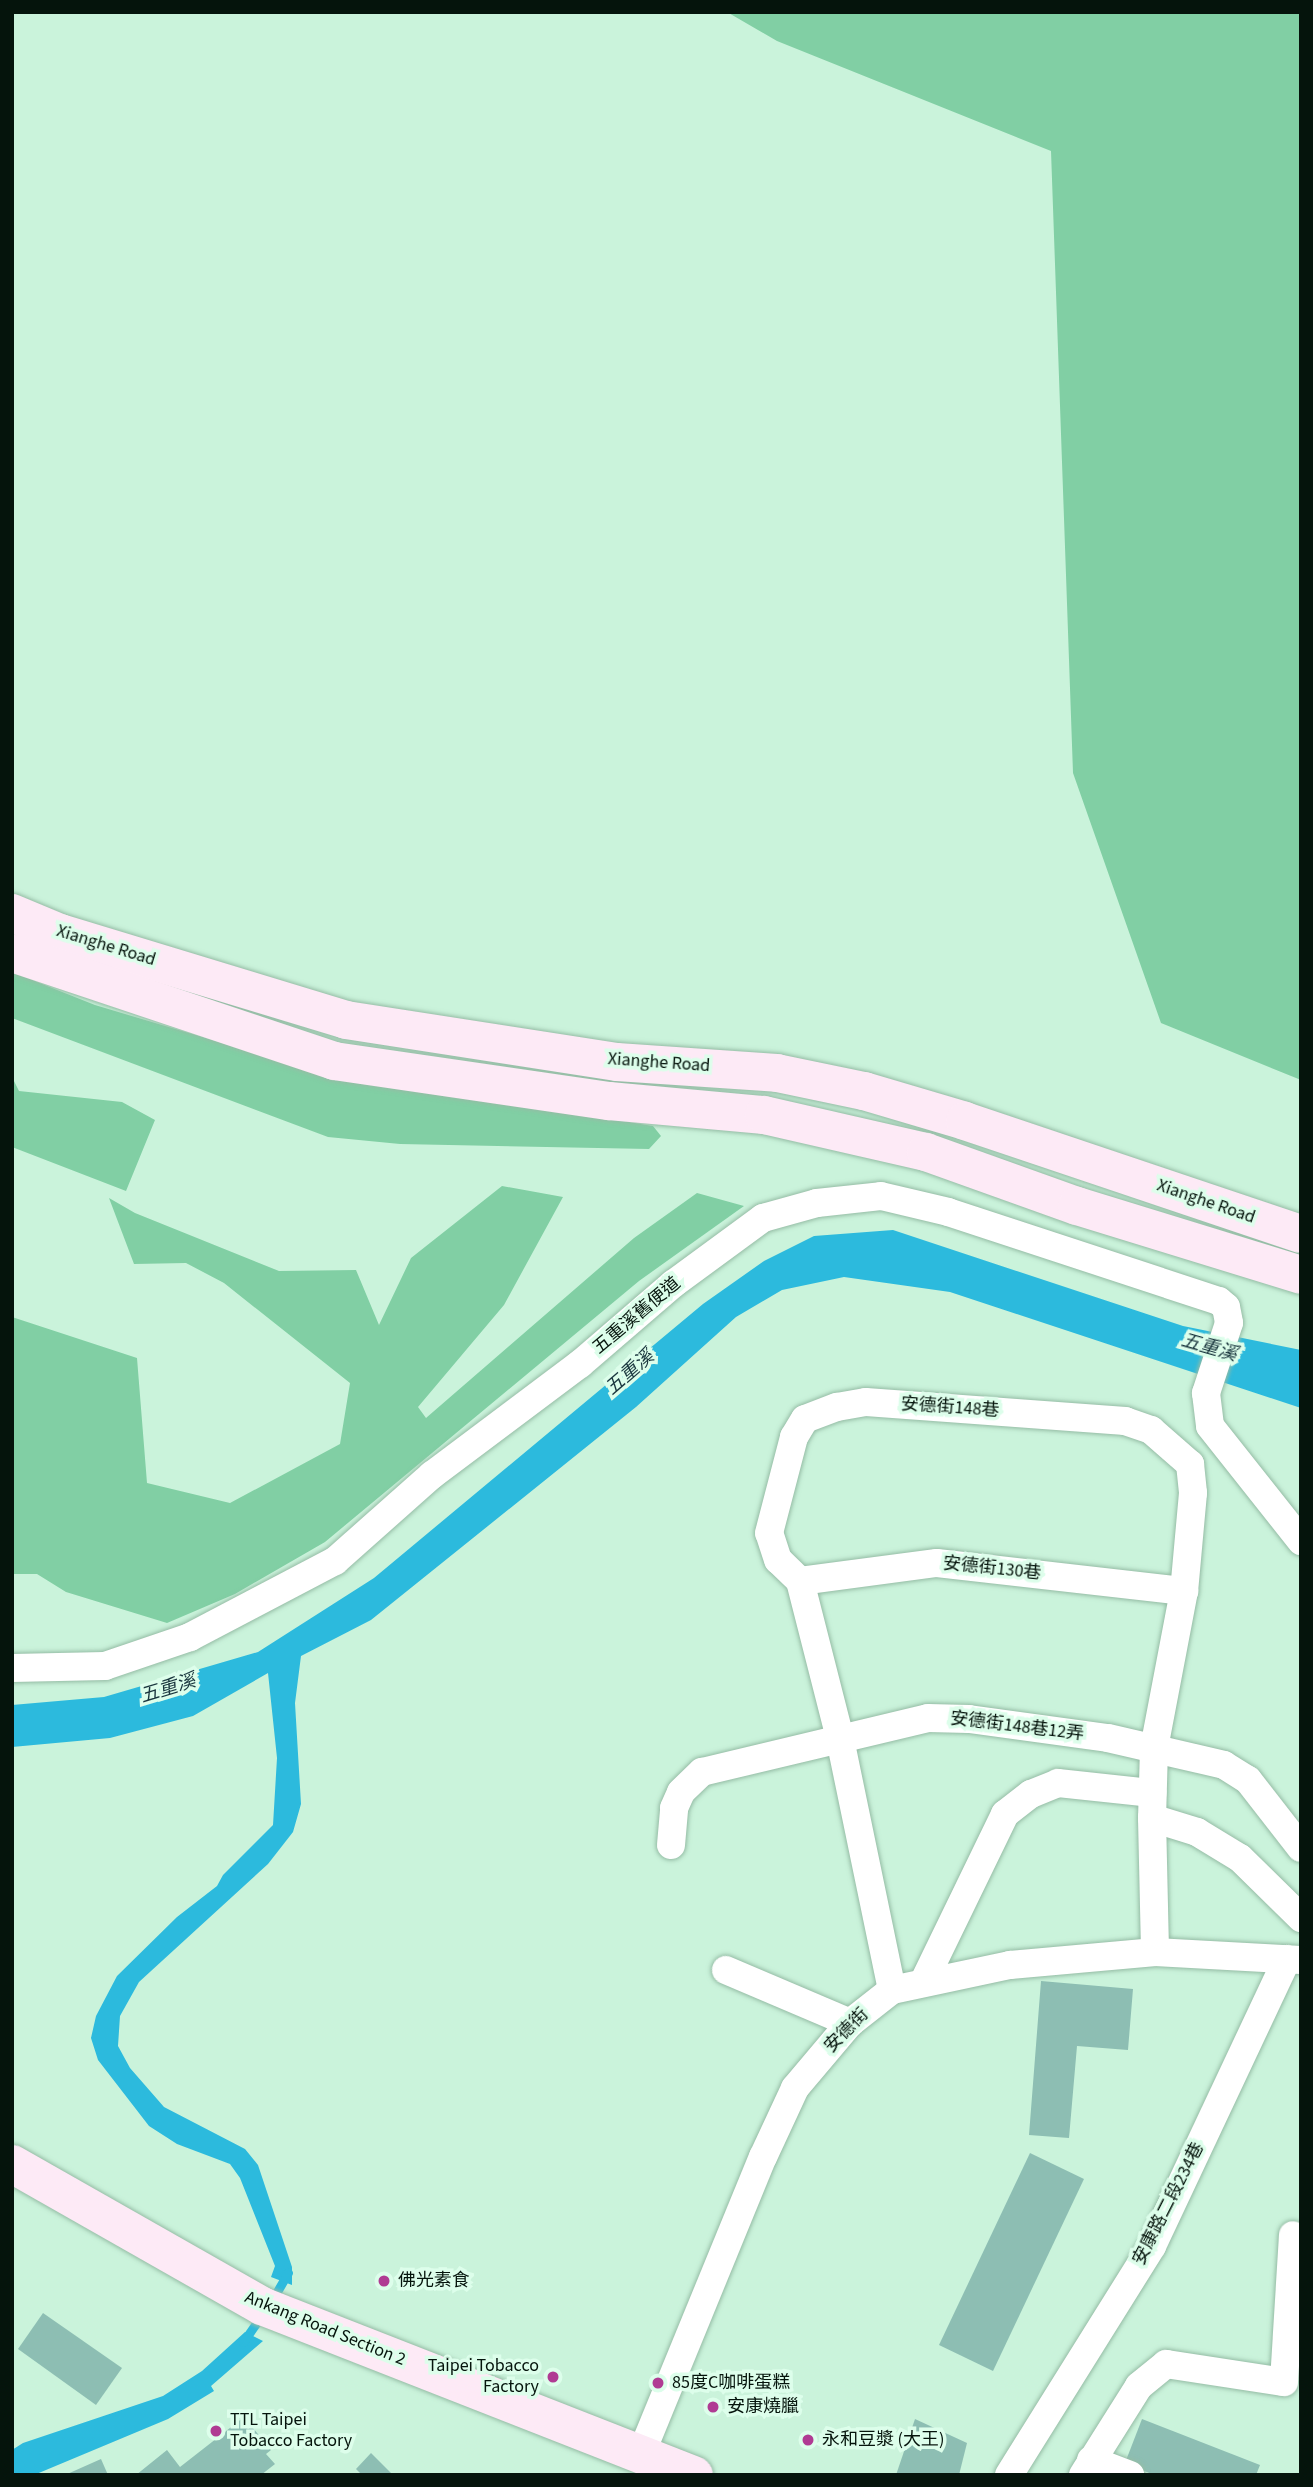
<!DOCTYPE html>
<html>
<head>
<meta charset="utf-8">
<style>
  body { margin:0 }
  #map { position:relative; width:1313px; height:2487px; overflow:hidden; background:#caf3db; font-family:"Source Sans 3","Noto Sans TC",sans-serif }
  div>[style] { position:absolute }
  .green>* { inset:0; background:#81cfa4 }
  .water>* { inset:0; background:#2cbadd }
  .stream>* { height:9px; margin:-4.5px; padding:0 4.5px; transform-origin:4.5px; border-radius:4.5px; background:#2cbadd }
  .building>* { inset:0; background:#8dbeb3 }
  .roads { filter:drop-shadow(0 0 2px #95bca5) drop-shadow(0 0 2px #95bca5) }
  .minor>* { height:28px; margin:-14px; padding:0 14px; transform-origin:14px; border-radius:14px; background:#fff }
  .secondary>* { height:38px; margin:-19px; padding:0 19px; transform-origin:19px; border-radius:19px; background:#fdeaf6 }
  .dots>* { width:19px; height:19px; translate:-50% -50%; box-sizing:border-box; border:4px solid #ddfeeb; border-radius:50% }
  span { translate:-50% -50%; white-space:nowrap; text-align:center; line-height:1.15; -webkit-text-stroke:7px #ddfeeb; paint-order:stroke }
  .street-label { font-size:18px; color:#05140c }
  .poi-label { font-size:18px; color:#05140c }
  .left { translate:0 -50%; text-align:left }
  .right { translate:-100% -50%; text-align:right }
  .water-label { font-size:19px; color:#1a363e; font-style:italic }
  .frame { position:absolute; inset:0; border:14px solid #05140c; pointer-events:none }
</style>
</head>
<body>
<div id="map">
  <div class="green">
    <div style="clip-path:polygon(727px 12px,1301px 12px,1301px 1080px,1161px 1023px,1073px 773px,1051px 151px,777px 41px)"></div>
    <div style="clip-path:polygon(12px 972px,95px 1005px,269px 1057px,387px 1083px,653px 1126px,661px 1136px,649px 1149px,400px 1144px,328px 1137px,12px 1018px)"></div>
    <div style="clip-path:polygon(12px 1077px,19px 1091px,122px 1102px,155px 1120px,126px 1191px,12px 1147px)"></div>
    <div style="clip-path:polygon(502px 1186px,563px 1197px,504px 1305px,418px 1407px,426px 1418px,634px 1238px,697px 1193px,744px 1206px,639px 1281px,325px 1542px,235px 1594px,167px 1623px,66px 1592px,37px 1574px,12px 1574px,12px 1317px,137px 1358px,147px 1483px,230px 1503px,340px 1444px,350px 1383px,224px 1283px,186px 1263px,134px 1264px,109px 1198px,135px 1213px,279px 1271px,356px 1270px,379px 1325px,411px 1258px)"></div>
  </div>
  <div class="water">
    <div style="clip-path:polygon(893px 1230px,1183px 1326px,1301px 1350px,1301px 1408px,950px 1292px,844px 1277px,782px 1290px,736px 1317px,636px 1407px,371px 1620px,301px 1656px,295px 1703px,301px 1804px,293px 1832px,268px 1864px,139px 1982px,120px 2016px,118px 2046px,130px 2068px,164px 2107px,245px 2149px,258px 2165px,292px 2267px,292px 2285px,271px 2277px,275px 2266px,240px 2178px,230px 2164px,177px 2144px,149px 2126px,98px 2060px,91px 2038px,96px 2016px,117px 1976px,177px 1917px,217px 1886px,223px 1875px,273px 1825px,277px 1758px,268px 1673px,193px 1716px,110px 1738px,12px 1747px,12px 1705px,104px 1697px,258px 1652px,374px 1578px,703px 1304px,764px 1261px,814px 1236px)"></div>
    <div style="clip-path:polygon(245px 2332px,263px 2341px,211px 2386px,214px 2391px,168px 2419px,34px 2475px,12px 2475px,12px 2450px,23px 2443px,163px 2396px,202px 2371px)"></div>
  </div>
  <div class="stream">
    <div style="left:271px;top:2302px;width:34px;rotate:-60deg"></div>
    <div style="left:243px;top:2342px;width:32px;rotate:-55deg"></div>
  </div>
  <div class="building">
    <div style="clip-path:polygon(1041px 1981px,1133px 1989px,1128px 2050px,1077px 2046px,1069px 2138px,1029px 2135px)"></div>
    <div style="clip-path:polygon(1030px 2153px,1084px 2179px,993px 2371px,939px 2345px)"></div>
    <div style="clip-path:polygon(43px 2313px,122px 2368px,96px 2405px,18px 2349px)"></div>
    <div style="clip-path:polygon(244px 2417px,271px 2450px,266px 2454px,275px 2464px,261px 2475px,136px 2475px,167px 2450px,180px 2467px)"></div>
    <div style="clip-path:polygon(915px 2419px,967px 2443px,959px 2475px,896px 2475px)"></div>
    <div style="clip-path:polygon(1142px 2419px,1260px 2465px,1256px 2475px,1154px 2475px,1125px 2463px)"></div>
    <div style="clip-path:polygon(371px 2453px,393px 2475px,362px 2475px,356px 2469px)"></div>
    <div style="clip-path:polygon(101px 2459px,108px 2475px,65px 2475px)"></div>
  </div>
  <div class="roads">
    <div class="minor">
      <div style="left:800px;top:1581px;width:138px;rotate:-7.5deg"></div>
      <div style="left:937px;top:1563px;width:249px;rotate:6.5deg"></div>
      <div style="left:12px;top:1668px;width:93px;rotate:-1.2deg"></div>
      <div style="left:105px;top:1666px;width:90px;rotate:-18.8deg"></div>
      <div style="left:190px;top:1637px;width:164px;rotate:-27.7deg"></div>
      <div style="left:335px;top:1561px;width:130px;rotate:-41.6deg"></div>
      <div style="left:432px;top:1475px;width:185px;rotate:-36.9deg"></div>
      <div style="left:580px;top:1364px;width:123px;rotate:-40.7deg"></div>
      <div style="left:673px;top:1284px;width:112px;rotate:-36.3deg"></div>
      <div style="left:763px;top:1218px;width:56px;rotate:-15.5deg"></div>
      <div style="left:817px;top:1203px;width:64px;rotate:-6.2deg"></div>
      <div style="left:881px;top:1196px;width:69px;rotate:13.4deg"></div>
      <div style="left:948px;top:1212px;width:285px;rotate:18.2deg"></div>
      <div style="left:1219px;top:1301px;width:9px;rotate:41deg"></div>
      <div style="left:1226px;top:1307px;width:16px;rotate:79deg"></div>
      <div style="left:1229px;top:1323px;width:74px;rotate:108.2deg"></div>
      <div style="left:1206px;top:1393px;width:33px;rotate:83deg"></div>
      <div style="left:1210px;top:1426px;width:147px;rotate:51.6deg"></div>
      <div style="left:1152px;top:1818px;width:47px;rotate:17.3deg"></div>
      <div style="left:1197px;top:1832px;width:50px;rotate:31.2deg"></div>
      <div style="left:1240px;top:1858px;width:86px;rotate:44.5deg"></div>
      <div style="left:671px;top:1845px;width:37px;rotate:-85deg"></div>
      <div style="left:674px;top:1808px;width:17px;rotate:-66deg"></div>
      <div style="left:681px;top:1792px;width:29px;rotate:-44deg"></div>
      <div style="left:702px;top:1772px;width:232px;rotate:-13.4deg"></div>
      <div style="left:928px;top:1718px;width:41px;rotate:1.4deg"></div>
      <div style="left:969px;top:1719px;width:140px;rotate:7.8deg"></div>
      <div style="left:1108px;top:1738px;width:119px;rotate:13.1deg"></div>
      <div style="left:1224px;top:1765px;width:28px;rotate:32deg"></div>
      <div style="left:1248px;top:1780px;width:86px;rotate:52.1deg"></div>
      <div style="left:726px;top:1970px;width:135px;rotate:23.1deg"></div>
      <div style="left:924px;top:1981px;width:186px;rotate:-64.1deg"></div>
      <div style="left:1005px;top:1814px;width:33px;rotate:-38deg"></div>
      <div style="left:1031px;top:1794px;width:29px;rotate:-22deg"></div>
      <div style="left:1058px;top:1783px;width:95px;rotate:6.1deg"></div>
      <div style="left:892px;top:1990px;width:257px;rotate:-101.7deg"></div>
      <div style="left:840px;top:1738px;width:162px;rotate:-104.3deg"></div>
      <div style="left:800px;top:1581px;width:30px;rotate:-136deg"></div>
      <div style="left:778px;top:1560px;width:28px;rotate:-108deg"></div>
      <div style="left:769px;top:1533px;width:99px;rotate:-75.4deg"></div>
      <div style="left:794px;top:1437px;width:21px;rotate:-59deg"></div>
      <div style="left:805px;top:1419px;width:34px;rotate:-21deg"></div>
      <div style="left:837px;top:1407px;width:29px;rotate:-10deg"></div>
      <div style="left:866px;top:1402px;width:260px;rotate:4.2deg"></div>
      <div style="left:1125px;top:1421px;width:28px;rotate:19deg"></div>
      <div style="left:1151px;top:1430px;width:52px;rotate:41.1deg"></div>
      <div style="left:1190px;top:1464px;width:29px;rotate:84deg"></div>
      <div style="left:1193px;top:1493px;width:98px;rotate:95.2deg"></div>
      <div style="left:1184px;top:1591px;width:160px;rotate:100.8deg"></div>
      <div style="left:1154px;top:1748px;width:70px;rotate:91.6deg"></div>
      <div style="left:1152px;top:1818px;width:134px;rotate:88.7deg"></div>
      <div style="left:641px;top:2454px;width:321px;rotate:-67.7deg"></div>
      <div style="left:763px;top:2157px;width:76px;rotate:-65.1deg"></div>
      <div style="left:795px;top:2088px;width:85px;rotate:-49.8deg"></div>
      <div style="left:850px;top:2023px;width:53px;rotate:-38.2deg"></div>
      <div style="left:892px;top:1990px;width:121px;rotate:-12deg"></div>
      <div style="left:1010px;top:1965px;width:146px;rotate:-5.1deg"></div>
      <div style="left:1155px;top:1952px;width:146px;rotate:3.1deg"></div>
      <div style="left:1091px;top:2460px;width:42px;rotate:21deg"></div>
      <div style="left:1009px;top:2475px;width:270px;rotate:-58deg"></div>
      <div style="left:1152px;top:2246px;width:317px;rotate:-64.8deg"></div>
      <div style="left:1083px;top:2475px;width:105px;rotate:-57.8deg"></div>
      <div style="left:1139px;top:2386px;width:35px;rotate:-39deg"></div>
      <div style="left:1166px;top:2364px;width:119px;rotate:8.7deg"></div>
      <div style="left:1284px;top:2382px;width:147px;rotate:-86.5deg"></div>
    </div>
    <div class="secondary">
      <div style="left:12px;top:913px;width:52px;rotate:22.6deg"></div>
      <div style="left:60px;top:933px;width:299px;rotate:16.9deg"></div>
      <div style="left:346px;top:1020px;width:274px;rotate:8.8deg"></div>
      <div style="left:617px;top:1062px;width:160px;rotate:3.9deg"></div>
      <div style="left:777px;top:1073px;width:89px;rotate:11.7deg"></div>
      <div style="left:864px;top:1091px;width:105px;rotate:16.5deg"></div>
      <div style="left:965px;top:1121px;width:354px;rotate:18.6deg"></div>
      <div style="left:12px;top:953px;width:340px;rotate:18.5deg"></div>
      <div style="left:334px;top:1061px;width:278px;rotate:8.3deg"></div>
      <div style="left:609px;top:1101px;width:156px;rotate:5.2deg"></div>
      <div style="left:764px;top:1115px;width:166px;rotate:12.9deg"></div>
      <div style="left:926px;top:1152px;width:160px;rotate:19.7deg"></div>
      <div style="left:1077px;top:1206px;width:234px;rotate:17.1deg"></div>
      <div style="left:12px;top:2164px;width:288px;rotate:29.6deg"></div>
      <div style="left:262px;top:2306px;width:464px;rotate:21.4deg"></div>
    </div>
  </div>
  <div class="dots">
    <div style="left:384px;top:2281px;background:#b03b93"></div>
    <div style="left:553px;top:2377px;background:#b03b93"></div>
    <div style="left:658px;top:2383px;background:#b03b93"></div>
    <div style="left:713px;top:2407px;background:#b03b93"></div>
    <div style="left:216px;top:2431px;background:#b03b93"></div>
    <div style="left:808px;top:2440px;background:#b03b93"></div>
  </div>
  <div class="street-label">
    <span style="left:106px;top:946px;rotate:17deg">Xianghe Road</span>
    <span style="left:659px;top:1063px;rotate:4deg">Xianghe Road</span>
    <span style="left:1206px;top:1202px;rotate:19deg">Xianghe Road</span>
    <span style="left:637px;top:1316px;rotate:-40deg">五重溪舊便道</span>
    <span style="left:950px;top:1408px;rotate:4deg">安德街148巷</span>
    <span style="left:992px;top:1569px;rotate:6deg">安德街130巷</span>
    <span style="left:1017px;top:1727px;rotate:7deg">安德街148巷12弄</span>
    <span style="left:847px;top:2031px;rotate:-45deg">安德街</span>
    <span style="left:1169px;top:2204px;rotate:-63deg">安康路二段234巷</span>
    <span style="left:325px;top:2329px;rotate:22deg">Ankang Road Section 2</span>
  </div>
  <div class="poi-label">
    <span class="left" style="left:398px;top:2281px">佛光素食</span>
    <span class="right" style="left:539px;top:2377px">Taipei Tobacco<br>Factory</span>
    <span class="left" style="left:672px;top:2383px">85度C咖啡蛋糕</span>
    <span class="left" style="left:727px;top:2407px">安康燒臘</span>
    <span class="left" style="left:230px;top:2431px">TTL Taipei<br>Tobacco Factory</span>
    <span class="left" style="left:822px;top:2440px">永和豆漿 (大王)</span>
  </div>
  <div class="water-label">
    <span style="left:1209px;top:1348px;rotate:16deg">五重溪</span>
    <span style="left:630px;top:1373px;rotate:-41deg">五重溪</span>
    <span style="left:168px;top:1689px;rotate:-17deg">五重溪</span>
  </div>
  <div class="frame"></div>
</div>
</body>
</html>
